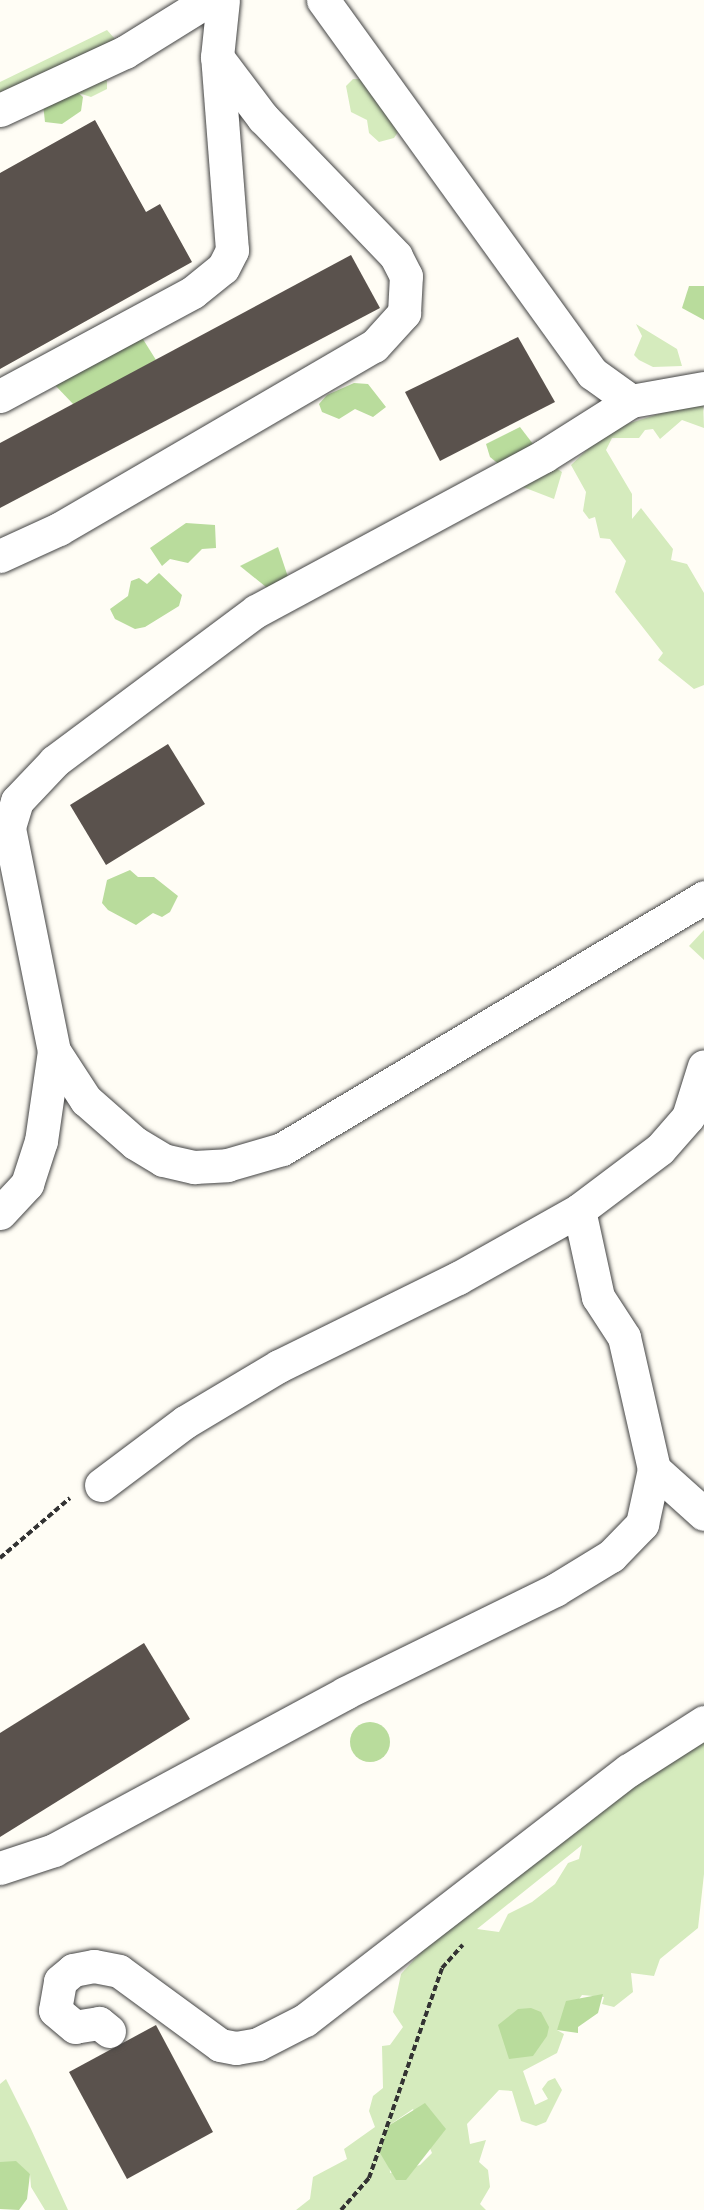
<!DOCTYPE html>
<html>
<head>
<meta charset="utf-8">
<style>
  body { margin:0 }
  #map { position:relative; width:704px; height:2210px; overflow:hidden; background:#fffdf5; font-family:"PT Serif",serif }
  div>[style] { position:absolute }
  .green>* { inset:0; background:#d5ebbd }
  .forest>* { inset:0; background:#b9dc9c }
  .round { border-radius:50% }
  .building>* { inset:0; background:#5a524d }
  .path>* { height:4px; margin-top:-2px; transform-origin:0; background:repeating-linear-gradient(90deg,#333 0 6px,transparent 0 9px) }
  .roads { filter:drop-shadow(0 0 2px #444) drop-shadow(0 0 2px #444) }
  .minor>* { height:33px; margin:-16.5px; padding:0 16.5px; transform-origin:16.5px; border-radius:16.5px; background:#fff }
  span { translate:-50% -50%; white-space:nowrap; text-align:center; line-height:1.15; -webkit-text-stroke:6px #fff; paint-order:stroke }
</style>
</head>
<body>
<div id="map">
  <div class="green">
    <div style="clip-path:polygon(107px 30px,115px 39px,0 103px,0 82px)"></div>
    <div style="clip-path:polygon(96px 75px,107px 81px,107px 89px,91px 97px,63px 88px)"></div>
    <div style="clip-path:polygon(353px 79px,362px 79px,398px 132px,394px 138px,379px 142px,369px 133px,367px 120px,351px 112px,346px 86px)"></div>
    <div style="clip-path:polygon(636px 324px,677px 349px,682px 366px,653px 367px,639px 360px,634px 355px,642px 336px)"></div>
    <div style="clip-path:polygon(703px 400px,704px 428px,682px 420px,660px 439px,653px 429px,645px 430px,639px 438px,612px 438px,606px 450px,632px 494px,632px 519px,641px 508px,673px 549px,671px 560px,687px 564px,704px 593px,704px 685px,694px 689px,658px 660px,663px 653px,615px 592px,626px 561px,610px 539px,600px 538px,595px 517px,589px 519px,583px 511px,586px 492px,571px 465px,608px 430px)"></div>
    <div style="clip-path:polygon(556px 468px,562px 472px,554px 499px,523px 487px,521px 481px)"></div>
    <div style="clip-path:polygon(704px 930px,704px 960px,689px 946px)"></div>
    <div style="clip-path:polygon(evenodd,704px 1738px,704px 1874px,698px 1928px,660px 1959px,654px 1976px,631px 1973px,633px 1992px,614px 2007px,602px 2004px,604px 1997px,582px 1995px,557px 2030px,564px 2034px,557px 2053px,523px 2071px,535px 2105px,548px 2099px,542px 2089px,548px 2081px,555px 2078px,562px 2090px,546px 2122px,536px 2126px,521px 2121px,512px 2091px,499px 2090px,467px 2124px,470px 2144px,486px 2140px,479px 2162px,488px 2170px,490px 2187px,480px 2204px,486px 2210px,296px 2210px,310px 2199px,313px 2177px,347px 2159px,344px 2149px,375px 2127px,369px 2111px,373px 2096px,383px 2088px,382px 2046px,390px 2045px,403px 2027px,393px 2012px,401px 1974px,448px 1923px,601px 1804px,704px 1738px,582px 1845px,579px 1859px,568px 1863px,555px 1884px,532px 1902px,508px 1914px,499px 1932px,477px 1929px,582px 1845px,704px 1738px,413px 2109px,432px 2153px,420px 2165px,390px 2173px,388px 2126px,413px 2109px)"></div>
    <div style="clip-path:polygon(6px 2079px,31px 2129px,68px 2210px,45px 2210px,31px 2187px,30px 2174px,0 2162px,0 2084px)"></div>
  </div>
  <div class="forest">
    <div style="clip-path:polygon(74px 89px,83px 97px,81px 111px,62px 124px,45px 122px,43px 104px)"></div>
    <div style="clip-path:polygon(689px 286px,704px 286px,704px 320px,682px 308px)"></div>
    <div style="clip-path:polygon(141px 336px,156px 360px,74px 405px,53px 383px)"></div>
    <div style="clip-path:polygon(354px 383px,368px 384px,386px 407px,373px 417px,355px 409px,339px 419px,322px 412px,319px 404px,327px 395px)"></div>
    <div style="clip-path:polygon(520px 427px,533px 444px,501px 466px,490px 457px,486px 444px)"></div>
    <div style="clip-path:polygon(186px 523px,215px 525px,216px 548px,202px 549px,188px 563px,170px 559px,162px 566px,150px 548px)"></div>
    <div style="clip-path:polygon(278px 547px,288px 577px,271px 591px,240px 566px)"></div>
    <div style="clip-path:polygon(159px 573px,182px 595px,179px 606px,145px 627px,135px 629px,115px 619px,110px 609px,128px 596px,131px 581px,139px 578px,147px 584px)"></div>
    <div style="clip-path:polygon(130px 870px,138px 877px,154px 877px,178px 896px,170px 912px,162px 917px,153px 913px,136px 925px,108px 910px,102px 903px,107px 880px)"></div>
    <div class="round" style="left:350px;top:1722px;width:40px;height:40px"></div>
    <div style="clip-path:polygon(603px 1994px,598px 2013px,578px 2027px,578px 2033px,557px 2030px,566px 2001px)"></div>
    <div style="clip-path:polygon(531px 2008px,541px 2012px,549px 2027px,547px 2036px,533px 2056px,509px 2059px,498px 2025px,518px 2009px)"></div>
    <div style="clip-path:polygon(425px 2103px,446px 2129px,406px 2180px,396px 2180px,380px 2153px,388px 2126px)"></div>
    <div style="clip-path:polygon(16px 2161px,30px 2174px,27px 2199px,19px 2210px,0 2209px,0 2162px)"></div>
  </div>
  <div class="building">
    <div style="clip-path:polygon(95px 120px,146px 212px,160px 204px,192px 262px,0 369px,0 173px)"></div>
    <div style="clip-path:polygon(351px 255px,380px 308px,0 508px,0 443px)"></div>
    <div style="clip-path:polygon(518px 337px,555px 402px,440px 461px,405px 392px)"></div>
    <div style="clip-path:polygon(168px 744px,205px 804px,106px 865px,70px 805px)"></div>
    <div style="clip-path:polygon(144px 1643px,190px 1719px,0 1837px,0 1733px)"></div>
    <div style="clip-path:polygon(156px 2025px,213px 2132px,127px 2179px,69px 2072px)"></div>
  </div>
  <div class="path">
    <div style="left:0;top:1558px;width:92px;rotate:-40.6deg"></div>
    <div style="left:341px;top:2210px;width:43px;rotate:-48.8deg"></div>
    <div style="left:369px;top:2178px;width:222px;rotate:-70.8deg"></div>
    <div style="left:442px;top:1968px;width:31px;rotate:-48deg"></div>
  </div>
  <div class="roads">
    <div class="minor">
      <div style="left:323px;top:0;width:460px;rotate:54.2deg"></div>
      <div style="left:592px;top:373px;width:48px;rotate:35.7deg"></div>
      <div style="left:631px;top:401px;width:74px;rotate:-10.1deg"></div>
      <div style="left:0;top:110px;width:138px;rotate:-24.9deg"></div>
      <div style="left:125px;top:52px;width:99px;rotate:-31.8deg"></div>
      <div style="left:0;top:396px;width:219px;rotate:-28.3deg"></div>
      <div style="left:193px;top:292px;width:38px;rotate:-39deg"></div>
      <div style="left:223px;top:268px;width:20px;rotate:-63deg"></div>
      <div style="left:232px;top:250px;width:194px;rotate:-94.4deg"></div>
      <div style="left:217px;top:57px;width:57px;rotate:-84deg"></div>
      <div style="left:631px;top:401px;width:103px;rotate:147.7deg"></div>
      <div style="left:544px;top:456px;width:327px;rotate:151.7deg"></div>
      <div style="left:256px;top:611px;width:251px;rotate:143.3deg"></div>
      <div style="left:55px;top:761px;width:55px;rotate:133.5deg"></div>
      <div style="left:17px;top:801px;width:28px;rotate:107deg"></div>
      <div style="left:9px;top:828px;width:227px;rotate:78.6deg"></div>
      <div style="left:54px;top:1051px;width:59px;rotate:56.9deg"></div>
      <div style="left:86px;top:1100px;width:65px;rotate:41.3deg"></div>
      <div style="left:135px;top:1143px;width:33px;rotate:31deg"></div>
      <div style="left:163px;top:1160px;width:32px;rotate:13deg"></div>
      <div style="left:194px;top:1167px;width:33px;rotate:-3deg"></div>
      <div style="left:227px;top:1165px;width:57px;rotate:-16.2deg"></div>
      <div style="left:282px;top:1149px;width:492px;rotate:-30.8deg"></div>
      <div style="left:0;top:556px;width:65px;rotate:-24.6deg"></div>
      <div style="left:59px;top:529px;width:364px;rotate:-30.2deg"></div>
      <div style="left:374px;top:346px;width:45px;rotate:-47.7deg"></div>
      <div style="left:404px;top:313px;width:37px;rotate:-87deg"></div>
      <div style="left:406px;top:276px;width:22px;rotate:-117deg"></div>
      <div style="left:396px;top:256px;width:192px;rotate:-133.9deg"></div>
      <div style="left:263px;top:118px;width:76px;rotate:-127deg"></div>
      <div style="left:0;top:1213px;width:40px;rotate:-47deg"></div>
      <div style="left:27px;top:1184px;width:45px;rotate:-72deg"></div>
      <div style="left:41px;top:1141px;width:91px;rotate:-81.8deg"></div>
      <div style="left:654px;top:1469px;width:67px;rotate:42deg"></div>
      <div style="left:101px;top:1485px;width:105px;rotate:-36.9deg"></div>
      <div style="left:185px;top:1422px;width:109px;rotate:-30.8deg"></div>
      <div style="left:279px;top:1366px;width:199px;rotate:-26.2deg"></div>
      <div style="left:458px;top:1278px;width:139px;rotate:-29.3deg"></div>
      <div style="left:579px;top:1210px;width:101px;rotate:-37deg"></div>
      <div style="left:660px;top:1149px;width:43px;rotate:-48.8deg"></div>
      <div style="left:688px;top:1117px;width:53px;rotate:-72.6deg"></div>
      <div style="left:0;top:1868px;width:57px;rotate:-18.4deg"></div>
      <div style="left:54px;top:1850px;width:331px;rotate:-28.3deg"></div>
      <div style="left:345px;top:1693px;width:234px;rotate:-26.1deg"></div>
      <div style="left:555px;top:1590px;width:66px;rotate:-31.3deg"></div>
      <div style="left:611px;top:1556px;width:45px;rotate:-45.9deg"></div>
      <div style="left:642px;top:1524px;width:56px;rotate:-77.7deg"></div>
      <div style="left:654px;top:1469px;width:135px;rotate:-102.8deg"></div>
      <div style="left:624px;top:1337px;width:48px;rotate:-123deg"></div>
      <div style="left:598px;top:1297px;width:89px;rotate:-102.3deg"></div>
      <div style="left:109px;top:2031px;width:13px;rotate:-141deg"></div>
      <div style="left:99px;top:2023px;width:24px;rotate:171deg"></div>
      <div style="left:75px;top:2027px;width:26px;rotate:-140deg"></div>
      <div style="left:55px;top:2010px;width:29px;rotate:-80deg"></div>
      <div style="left:60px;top:1981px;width:17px;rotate:-40deg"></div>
      <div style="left:73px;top:1970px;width:21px;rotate:-11deg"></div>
      <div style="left:94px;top:1966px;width:25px;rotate:11deg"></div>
      <div style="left:119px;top:1971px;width:125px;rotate:36.2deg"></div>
      <div style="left:220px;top:2045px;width:16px;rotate:11deg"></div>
      <div style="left:236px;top:2048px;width:22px;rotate:-10deg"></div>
      <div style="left:258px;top:2044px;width:53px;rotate:-27.1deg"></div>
      <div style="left:305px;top:2020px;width:409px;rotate:-37.7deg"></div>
      <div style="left:629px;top:1770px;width:89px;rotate:-32.6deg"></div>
    </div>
  </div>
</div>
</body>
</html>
